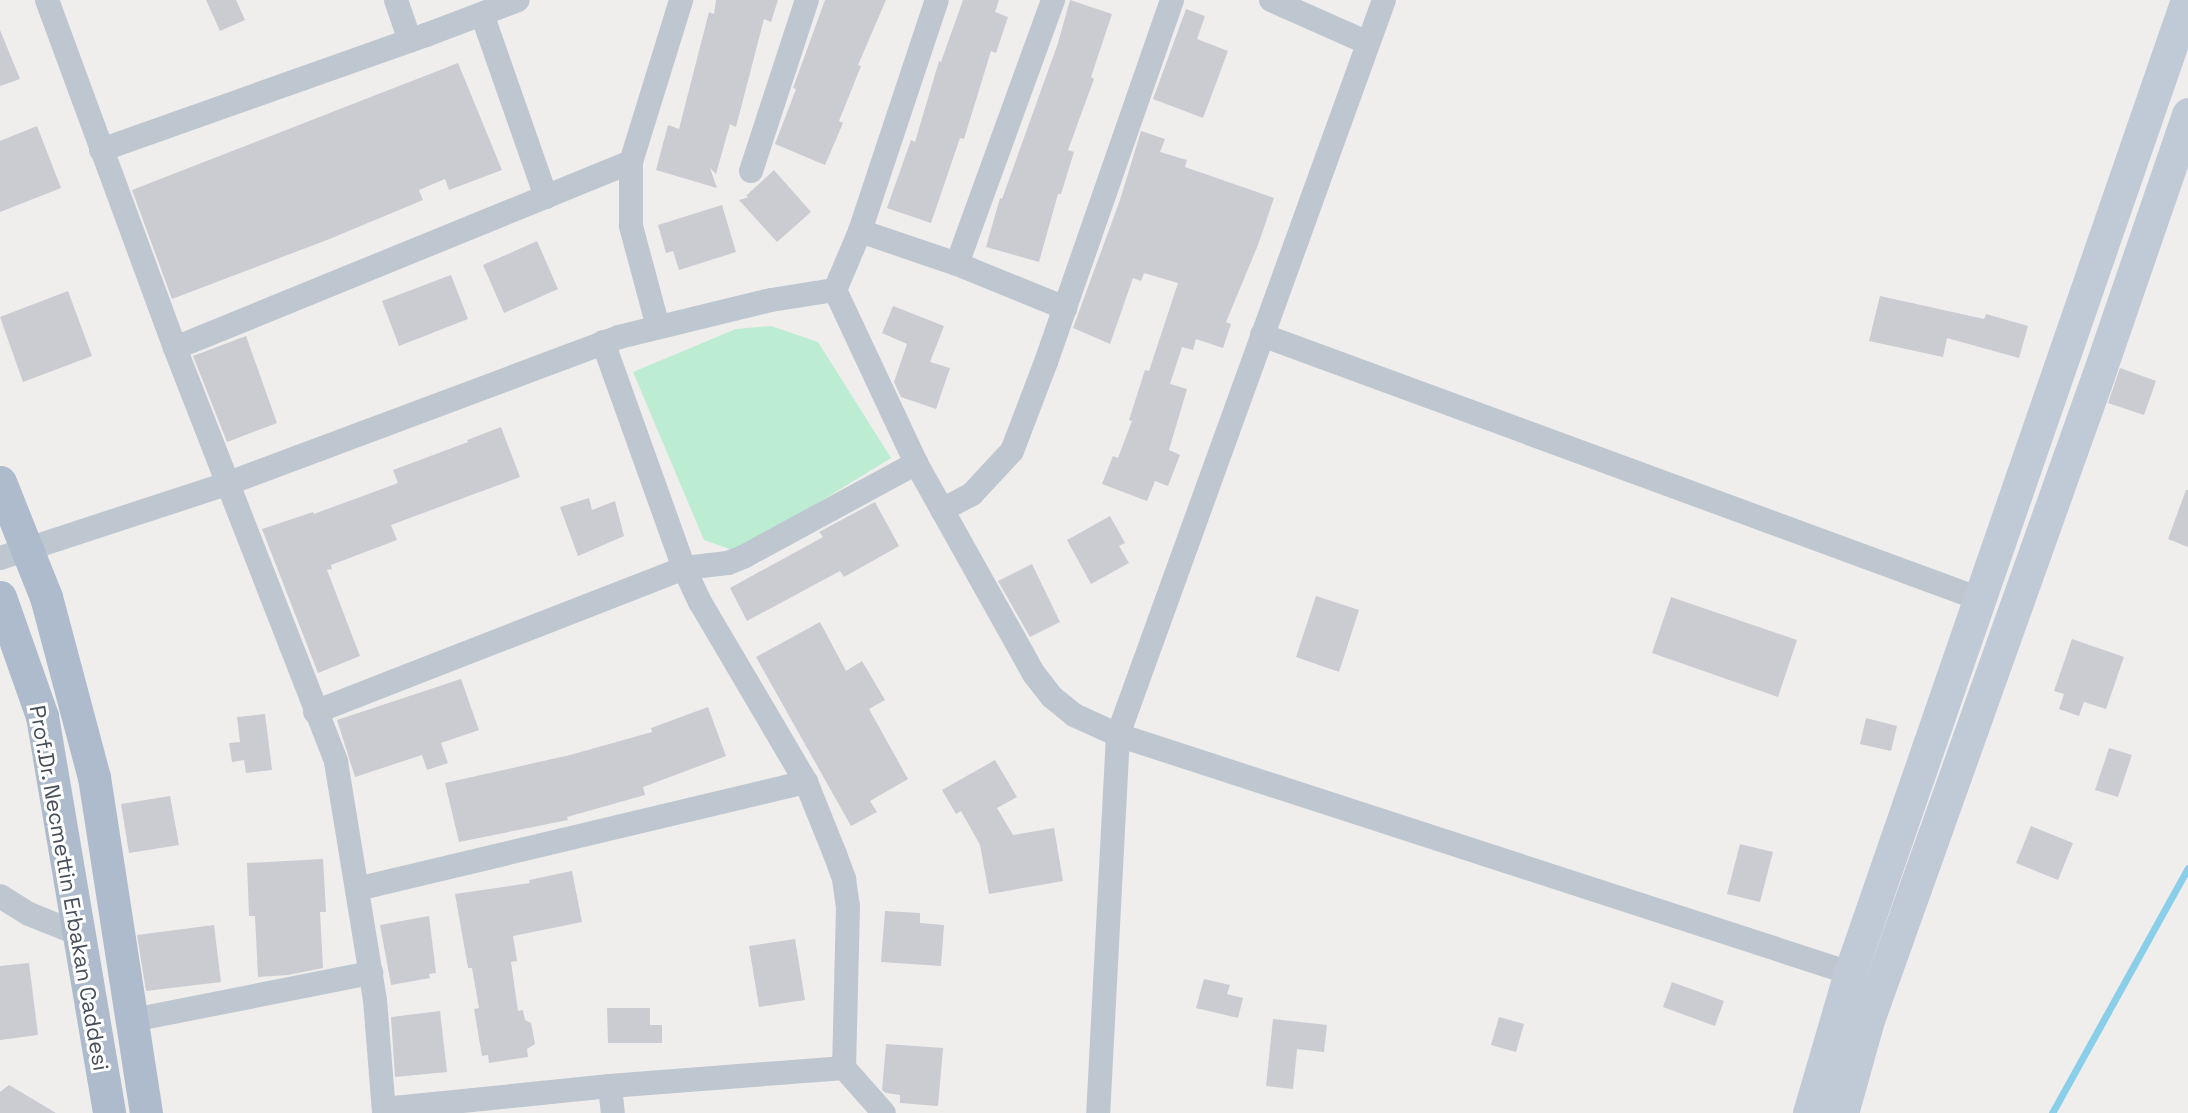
<!DOCTYPE html>
<html>
<head>
<meta charset="utf-8">
<style>
  body { margin:0 }
  #map { position:relative; width:2188px; height:1113px; overflow:hidden; background:#f0eded; font-family:"Space Grotesk",sans-serif }
  div>[style] { position:absolute }
  .green>* { inset:0; background:#bcedd2 }
  .stream>* { height:7px; margin:-3.5px; padding:0 3.5px; transform-origin:3.5px; border-radius:3.5px; background:#8acfe9 }
  .building>* { inset:0; background:#caccd2 }
  .street>* { height:24px; margin:-12px; padding:0 12px; transform-origin:12px; border-radius:12px; background:#bec7cf }
  .secondary>* { height:33px; margin:-16.5px; padding:0 16.5px; transform-origin:16.5px; border-radius:16.5px; background:#c0c9d6 }
  .primary>* { height:33px; margin:-16.5px; padding:0 16.5px; transform-origin:16.5px; border-radius:16.5px; background:#adbbcc }
  span { translate:-50% -50%; white-space:nowrap; text-align:center; line-height:1.15; -webkit-text-stroke:6px #fff; paint-order:stroke }
  .street-label { font-size:22px; color:#464f5a }
</style>
</head>
<body>
<div id="map">
  <div class="green">
    <div style="clip-path:polygon(771px 326px,818px 342px,891px 458px,738px 552px,704px 540px,633px 372px,736px 329px)"></div>
  </div>
  <div class="stream">
    <div style="left:2052px;top:1113px;width:280px;rotate:-61deg"></div>
  </div>
  <div class="building">
    <div style="clip-path:polygon(206px 0,236px 0,245px 20px,220px 31px)"></div>
    <div style="clip-path:polygon(716px 0,778px 0,771px 22px,764px 19px,736px 127px,730px 124px,716px 174px,710px 168px,717px 188px,656px 170px,668px 125px,679px 129px,709px 12px,714px 14px)"></div>
    <div style="clip-path:polygon(825px 0,886px 0,858px 65px,861px 66px,839px 121px,843px 123px,825px 165px,775px 144px,796px 89px,793px 88px)"></div>
    <div style="clip-path:polygon(963px 0,999px 0,995px 12px,1008px 17px,996px 53px,991px 51px,964px 139px,960px 138px,931px 223px,887px 208px,911px 140px,915px 142px,939px 61px,941px 62px)"></div>
    <div style="clip-path:polygon(1070px 0,1112px 14px,1091px 77px,1094px 79px,1068px 150px,1074px 152px,1061px 194px,1058px 194px,1039px 262px,986px 247px,1000px 198px,1002px 199px,1058px 43px)"></div>
    <div style="clip-path:polygon(1186px 9px,1205px 16px,1197px 39px,1228px 51px,1203px 118px,1153px 99px)"></div>
    <div style="clip-path:polygon(0 30px,20px 79px,0 86px)"></div>
    <div style="clip-path:polygon(458px 63px,502px 170px,449px 190px,445px 179px,419px 190px,423px 200px,327px 240px,172px 299px,132px 190px)"></div>
    <div style="clip-path:polygon(37px 126px,61px 188px,0 212px,0 141px)"></div>
    <div style="clip-path:polygon(1141px 131px,1165px 139px,1160px 152px,1187px 160px,1185px 167px,1274px 198px,1258px 245px,1226px 322px,1231px 324px,1223px 348px,1196px 339px,1193px 350px,1182px 347px,1170px 384px,1187px 389px,1169px 450px,1180px 455px,1168px 486px,1155px 481px,1147px 501px,1102px 484px,1113px 456px,1118px 458px,1132px 421px,1129px 420px,1145px 370px,1149px 371px,1178px 283px,1144px 273px,1141px 281px,1133px 278px,1110px 344px,1073px 328px,1120px 200px)"></div>
    <div style="clip-path:polygon(774px 170px,811px 212px,777px 242px,739px 200px,749px 197px,746px 196px)"></div>
    <div style="clip-path:polygon(722px 205px,736px 252px,679px 270px,673px 251px,666px 253px,658px 225px)"></div>
    <div style="clip-path:polygon(537px 241px,558px 289px,504px 313px,483px 265px)"></div>
    <div style="clip-path:polygon(451px 275px,468px 319px,399px 346px,382px 301px)"></div>
    <div style="clip-path:polygon(68px 291px,92px 356px,23px 382px,0 317px)"></div>
    <div style="clip-path:polygon(1880px 296px,1984px 319px,1986px 314px,2028px 326px,2019px 358px,1947px 338px,1943px 357px,1869px 341px)"></div>
    <div style="clip-path:polygon(893px 306px,944px 326px,930px 362px,950px 368px,936px 409px,901px 397px,894px 382px,907px 344px,882px 333px)"></div>
    <div style="clip-path:polygon(246px 336px,277px 423px,227px 442px,193px 356px)"></div>
    <div style="clip-path:polygon(2120px 368px,2156px 381px,2144px 415px,2108px 403px)"></div>
    <div style="clip-path:polygon(501px 427px,520px 477px,391px 525px,397px 540px,331px 565px,332px 569px,327px 570px,360px 656px,318px 673px,262px 529px,313px 512px,314px 514px,398px 483px,393px 470px,468px 442px,467px 440px)"></div>
    <div style="clip-path:polygon(2186px 490px,2188px 490px,2188px 547px,2168px 539px)"></div>
    <div style="clip-path:polygon(589px 498px,592px 510px,615px 501px,624px 536px,578px 556px,560px 507px)"></div>
    <div style="clip-path:polygon(875px 502px,899px 546px,844px 577px,840px 571px,747px 621px,730px 588px,823px 537px,819px 532px)"></div>
    <div style="clip-path:polygon(1110px 516px,1125px 543px,1119px 546px,1129px 563px,1091px 584px,1067px 540px)"></div>
    <div style="clip-path:polygon(1032px 564px,1060px 622px,1030px 637px,998px 581px)"></div>
    <div style="clip-path:polygon(1316px 596px,1359px 610px,1339px 672px,1296px 657px)"></div>
    <div style="clip-path:polygon(1671px 597px,1797px 640px,1778px 697px,1652px 653px)"></div>
    <div style="clip-path:polygon(820px 622px,846px 671px,862px 661px,885px 700px,869px 709px,908px 779px,870px 801px,877px 812px,851px 826px,756px 657px)"></div>
    <div style="clip-path:polygon(2072px 639px,2124px 657px,2106px 709px,2084px 702px,2079px 716px,2059px 709px,2064px 694px,2054px 691px)"></div>
    <div style="clip-path:polygon(461px 679px,479px 730px,441px 743px,448px 763px,427px 770px,422px 755px,355px 777px,337px 720px)"></div>
    <div style="clip-path:polygon(708px 707px,726px 756px,643px 787px,645px 795px,567px 817px,568px 820px,459px 842px,445px 783px,570px 755px,652px 732px,651px 728px)"></div>
    <div style="clip-path:polygon(265px 714px,272px 770px,246px 773px,244px 760px,232px 762px,229px 743px,240px 742px,237px 717px)"></div>
    <div style="clip-path:polygon(1866px 718px,1897px 726px,1891px 751px,1860px 744px)"></div>
    <div style="clip-path:polygon(2109px 748px,2132px 755px,2118px 797px,2095px 790px)"></div>
    <div style="clip-path:polygon(995px 760px,1017px 797px,997px 808px,1013px 835px,1054px 828px,1063px 881px,989px 894px,980px 845px,961px 811px,956px 814px,942px 790px)"></div>
    <div style="clip-path:polygon(170px 796px,179px 845px,129px 853px,121px 804px)"></div>
    <div style="clip-path:polygon(2031px 826px,2073px 843px,2058px 880px,2016px 863px)"></div>
    <div style="clip-path:polygon(1740px 844px,1773px 852px,1760px 902px,1727px 894px)"></div>
    <div style="clip-path:polygon(323px 859px,326px 912px,320px 912px,323px 968px,288px 975px,258px 977px,255px 916px,249px 916px,247px 863px)"></div>
    <div style="clip-path:polygon(572px 871px,582px 922px,513px 936px,517px 961px,511px 962px,518px 1011px,523px 1010px,525px 1020px,531px 1023px,535px 1044px,527px 1049px,528px 1057px,489px 1063px,488px 1055px,482px 1056px,474px 1009px,479px 1008px,472px 968px,468px 968px,455px 894px,530px 883px,529px 880px)"></div>
    <div style="clip-path:polygon(885px 911px,920px 913px,920px 923px,944px 925px,941px 966px,881px 962px)"></div>
    <div style="clip-path:polygon(429px 916px,436px 973px,429px 974px,430px 978px,391px 985px,380px 925px)"></div>
    <div style="clip-path:polygon(214px 925px,221px 982px,146px 991px,137px 935px)"></div>
    <div style="clip-path:polygon(795px 939px,805px 1000px,759px 1007px,749px 946px)"></div>
    <div style="clip-path:polygon(29px 963px,38px 1035px,0 1040px,0 966px)"></div>
    <div style="clip-path:polygon(1204px 979px,1230px 985px,1227px 994px,1243px 998px,1238px 1018px,1196px 1008px)"></div>
    <div style="clip-path:polygon(1672px 982px,1724px 1001px,1715px 1026px,1663px 1007px)"></div>
    <div style="clip-path:polygon(607px 1008px,650px 1008px,650px 1025px,662px 1025px,662px 1043px,608px 1043px)"></div>
    <div style="clip-path:polygon(440px 1011px,447px 1072px,395px 1077px,391px 1017px)"></div>
    <div style="clip-path:polygon(1499px 1017px,1524px 1024px,1516px 1052px,1491px 1045px)"></div>
    <div style="clip-path:polygon(1273px 1019px,1327px 1025px,1324px 1052px,1297px 1049px,1293px 1089px,1266px 1086px)"></div>
    <div style="clip-path:polygon(886px 1044px,943px 1048px,938px 1106px,900px 1103px,900px 1095px,886px 1093px,882px 1090px)"></div>
    <div style="clip-path:polygon(9px 1085px,56px 1113px,0 1113px,0 1092px)"></div>
  </div>
  <div class="street">
    <div style="left:47px;top:0;width:371px;rotate:69.8deg"></div>
    <div style="left:175px;top:348px;width:444px;rotate:68.7deg"></div>
    <div style="left:336px;top:762px;width:241px;rotate:80.7deg"></div>
    <div style="left:375px;top:1000px;width:113px;rotate:85.4deg"></div>
    <div style="left:396px;top:0;width:43px;rotate:71.1deg"></div>
    <div style="left:1271px;top:0;width:106px;rotate:23.9deg"></div>
    <div style="left:1384px;top:0;width:782px;rotate:109.9deg"></div>
    <div style="left:1118px;top:735px;width:770px;rotate:18.01deg"></div>
    <div style="left:482px;top:14px;width:194px;rotate:70.7deg"></div>
    <div style="left:101px;top:150px;width:345px;rotate:-19.5deg"></div>
    <div style="left:426px;top:35px;width:98px;rotate:-20.8deg"></div>
    <div style="left:751px;top:171px;width:180px;rotate:-71.9deg"></div>
    <div style="left:860px;top:231px;width:102px;rotate:18.8deg"></div>
    <div style="left:957px;top:264px;width:117px;rotate:22.2deg"></div>
    <div style="left:957px;top:264px;width:281px;rotate:-70deg"></div>
    <div style="left:835px;top:290px;width:64px;rotate:-67deg"></div>
    <div style="left:860px;top:231px;width:243px;rotate:-71.6deg"></div>
    <div style="left:658px;top:327px;width:105px;rotate:-105deg"></div>
    <div style="left:631px;top:226px;width:64px;rotate:-90deg"></div>
    <div style="left:631px;top:162px;width:170px;rotate:-72.8deg"></div>
    <div style="left:1262px;top:335px;width:765px;rotate:20.19deg"></div>
    <div style="left:603px;top:342px;width:240px;rotate:70.3deg"></div>
    <div style="left:684px;top:568px;width:44px;rotate:-6.5deg"></div>
    <div style="left:728px;top:563px;width:18px;rotate:-22deg"></div>
    <div style="left:745px;top:556px;width:195px;rotate:-28.5deg"></div>
    <div style="left:175px;top:348px;width:492px;rotate:-22.2deg"></div>
    <div style="left:942px;top:510px;width:34px;rotate:-28deg"></div>
    <div style="left:972px;top:494px;width:59px;rotate:-47.1deg"></div>
    <div style="left:1012px;top:451px;width:95px;rotate:-69.1deg"></div>
    <div style="left:1046px;top:362px;width:383px;rotate:-70.8deg"></div>
    <div style="left:0;top:558px;width:241px;rotate:-18.1deg"></div>
    <div style="left:229px;top:483px;width:416px;rotate:-20.5deg"></div>
    <div style="left:619px;top:337px;width:156px;rotate:-13.7deg"></div>
    <div style="left:771px;top:300px;width:65px;rotate:-8.9deg"></div>
    <div style="left:835px;top:290px;width:191px;rotate:64.9deg"></div>
    <div style="left:916px;top:463px;width:242px;rotate:60.8deg"></div>
    <div style="left:1034px;top:674px;width:29px;rotate:52deg"></div>
    <div style="left:1052px;top:697px;width:28px;rotate:39deg"></div>
    <div style="left:1074px;top:715px;width:48px;rotate:24.4deg"></div>
    <div style="left:1118px;top:735px;width:379px;rotate:93deg"></div>
    <div style="left:315px;top:712px;width:396px;rotate:-21.3deg"></div>
    <div style="left:684px;top:568px;width:38px;rotate:65deg"></div>
    <div style="left:700px;top:602px;width:209px;rotate:59.5deg"></div>
    <div style="left:806px;top:782px;width:78px;rotate:68.1deg"></div>
    <div style="left:835px;top:854px;width:27px;rotate:70deg"></div>
    <div style="left:844px;top:879px;width:27px;rotate:82deg"></div>
    <div style="left:848px;top:906px;width:162px;rotate:91.4deg"></div>
    <div style="left:844px;top:1068px;width:60px;rotate:48.4deg"></div>
    <div style="left:357px;top:889px;width:462px;rotate:-13.4deg"></div>
    <div style="left:0;top:896px;width:34px;rotate:32deg"></div>
    <div style="left:29px;top:914px;width:54px;rotate:21.8deg"></div>
    <div style="left:133px;top:1020px;width:243px;rotate:-11.2deg"></div>
    <div style="left:610px;top:1086px;width:27px;rotate:84deg"></div>
    <div style="left:384px;top:1109px;width:227px;rotate:-5.8deg"></div>
    <div style="left:610px;top:1086px;width:235px;rotate:-4.4deg"></div>
  </div>
  <div class="secondary">
    <div style="left:1809px;top:1113px;width:146px;rotate:-73.7deg"></div>
    <div style="left:1850px;top:973px;width:1030px;rotate:-70.9deg"></div>
    <div style="left:1842px;top:1113px;width:97px;rotate:-74.4deg"></div>
    <div style="left:1868px;top:1020px;width:684px;rotate:-70.35deg"></div>
    <div style="left:2098px;top:376px;width:277px;rotate:-71deg"></div>
  </div>
  <div class="primary">
    <div style="left:0;top:482px;width:124px;rotate:68.2deg"></div>
    <div style="left:46px;top:597px;width:186px;rotate:75.1deg"></div>
    <div style="left:94px;top:777px;width:340px;rotate:81.2deg"></div>
    <div style="left:0;top:597px;width:126px;rotate:70.6deg"></div>
    <div style="left:42px;top:716px;width:403px;rotate:80.4deg"></div>
  </div>
  <div class="street-label">
    <span style="left:69px;top:888px;rotate:80deg">Prof.Dr. Necmettin Erbakan Caddesi</span>
  </div>
</div>
</body>
</html>
